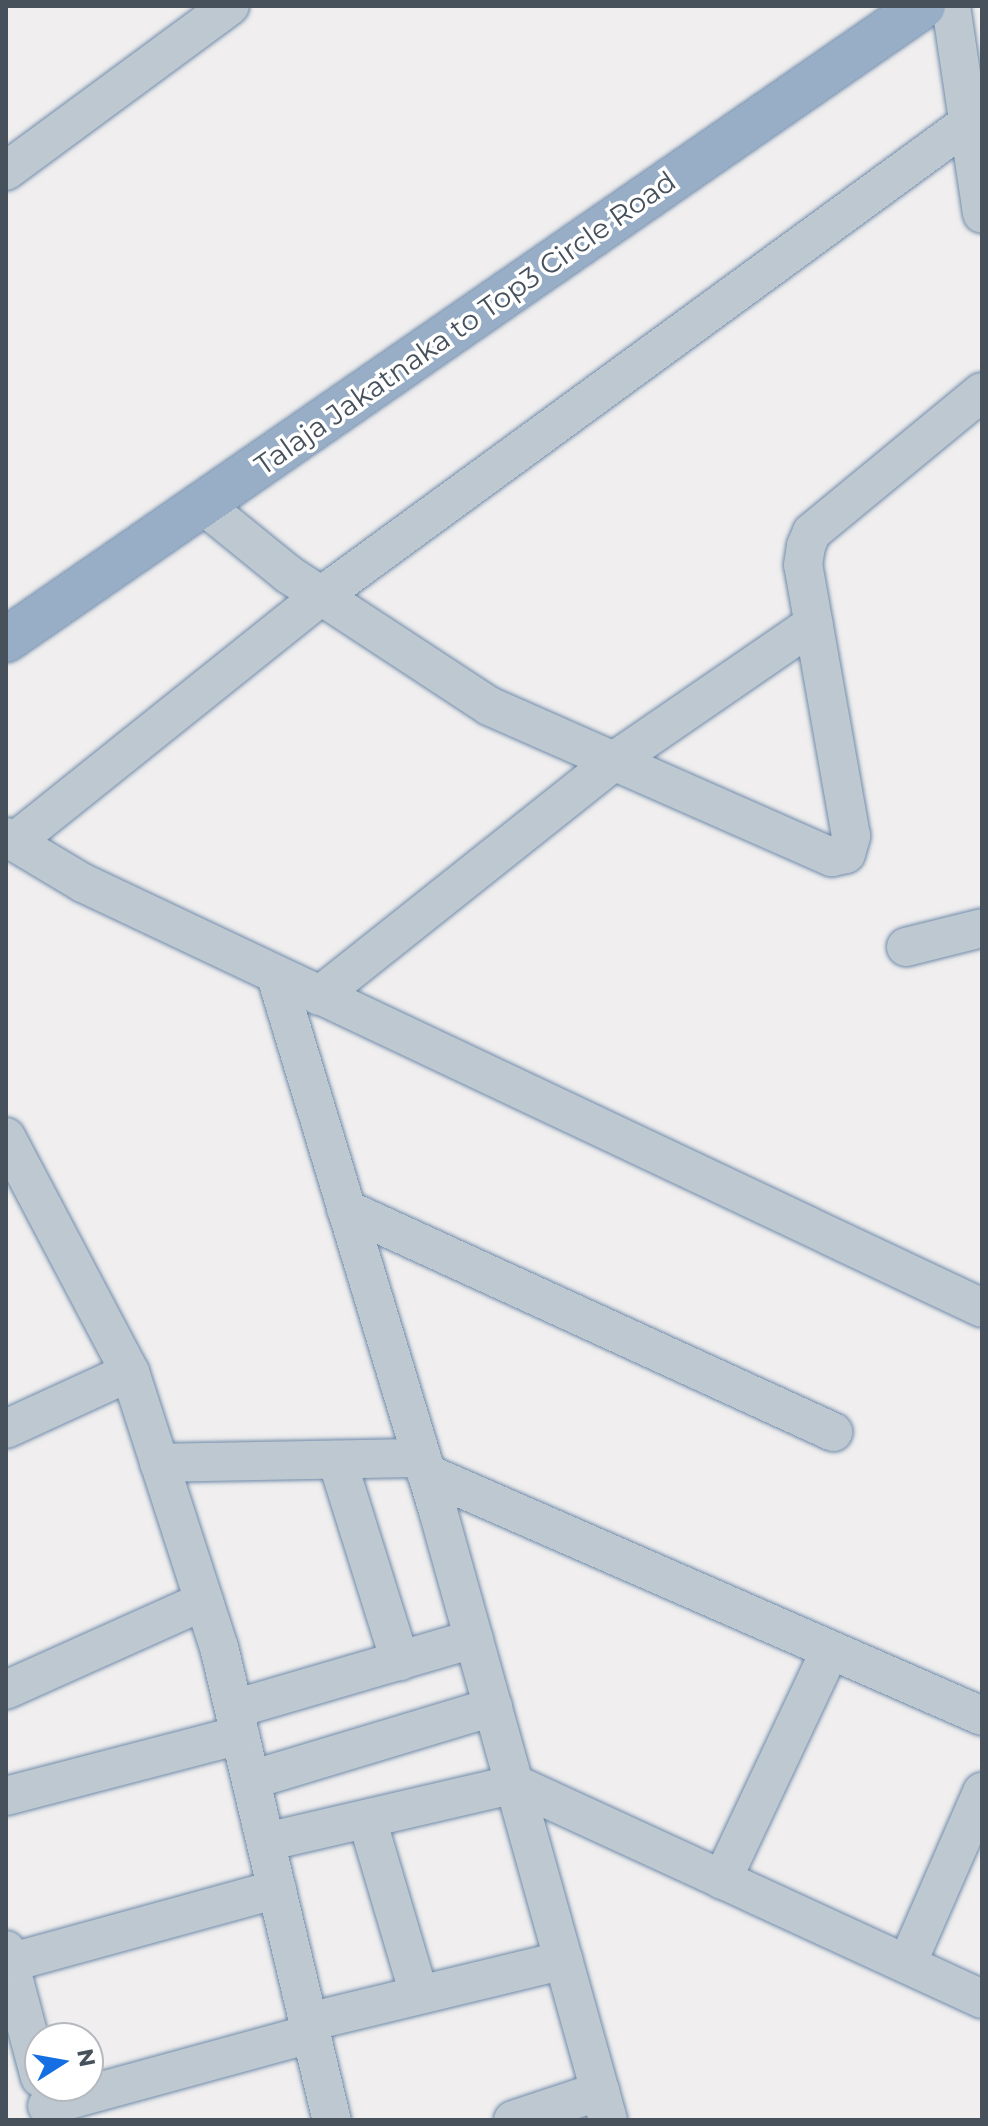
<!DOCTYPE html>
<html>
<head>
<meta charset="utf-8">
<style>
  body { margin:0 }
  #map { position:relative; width:988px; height:2126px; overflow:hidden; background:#f0eeee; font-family:Montserrat,sans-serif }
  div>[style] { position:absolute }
  .roads { filter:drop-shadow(0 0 2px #6f8baa) drop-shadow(0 0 2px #6f8baa) }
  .minor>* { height:38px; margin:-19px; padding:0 19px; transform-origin:19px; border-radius:19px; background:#bec8d0 }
  .trunk>* { height:44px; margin:-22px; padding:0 22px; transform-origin:22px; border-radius:22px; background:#98aec6 }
  span { translate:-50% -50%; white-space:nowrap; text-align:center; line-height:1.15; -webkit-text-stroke:7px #fff; paint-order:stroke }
  .street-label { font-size:28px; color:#46515c }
  .frame { position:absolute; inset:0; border:8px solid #46515c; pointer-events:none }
  .north { position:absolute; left:24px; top:2022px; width:80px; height:80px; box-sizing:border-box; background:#fff; border:2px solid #b5b9be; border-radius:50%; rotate:79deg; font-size:22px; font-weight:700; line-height:32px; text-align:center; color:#46515c }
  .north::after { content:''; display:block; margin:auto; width:28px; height:36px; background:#156fe3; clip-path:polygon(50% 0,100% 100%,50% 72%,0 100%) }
</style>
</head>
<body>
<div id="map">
  <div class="roads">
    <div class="minor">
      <div style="left:951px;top:6px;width:210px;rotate:81.5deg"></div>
      <div style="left:6px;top:171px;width:278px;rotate:-36.4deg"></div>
      <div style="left:202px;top:504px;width:111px;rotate:39.1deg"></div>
      <div style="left:288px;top:574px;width:240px;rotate:33.3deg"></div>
      <div style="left:489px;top:706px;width:375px;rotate:23.8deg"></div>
      <div style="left:832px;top:857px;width:14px;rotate:-12deg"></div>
      <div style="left:846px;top:854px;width:19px;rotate:-74deg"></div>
      <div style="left:851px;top:836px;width:275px;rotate:-100deg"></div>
      <div style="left:803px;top:565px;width:19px;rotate:-81deg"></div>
      <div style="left:806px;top:546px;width:15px;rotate:-67deg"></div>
      <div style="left:812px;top:532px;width:220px;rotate:-39.5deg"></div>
      <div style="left:6px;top:837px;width:90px;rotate:30.9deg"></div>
      <div style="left:83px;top:883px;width:994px;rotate:25.3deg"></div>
      <div style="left:14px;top:842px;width:393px;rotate:-38.7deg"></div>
      <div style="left:321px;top:596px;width:819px;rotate:-36.16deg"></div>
      <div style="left:906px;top:947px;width:78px;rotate:-14deg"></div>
      <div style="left:276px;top:976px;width:559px;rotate:73.15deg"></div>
      <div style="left:438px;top:1511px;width:632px;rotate:74.4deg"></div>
      <div style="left:319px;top:996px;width:377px;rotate:-38.5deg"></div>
      <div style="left:614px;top:761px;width:242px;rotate:-34.5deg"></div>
      <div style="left:6px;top:1137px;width:266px;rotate:62.2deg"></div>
      <div style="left:130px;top:1372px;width:289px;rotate:72.1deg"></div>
      <div style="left:219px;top:1647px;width:486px;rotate:76.6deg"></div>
      <div style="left:346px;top:1209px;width:536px;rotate:24.6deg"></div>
      <div style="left:6px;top:1429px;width:136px;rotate:-24.7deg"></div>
      <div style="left:337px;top:1460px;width:211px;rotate:72.6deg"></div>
      <div style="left:159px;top:1463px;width:262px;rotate:-1.1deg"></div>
      <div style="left:426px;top:1473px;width:607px;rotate:23.61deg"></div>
      <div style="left:6px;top:1690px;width:217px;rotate:-24.2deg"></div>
      <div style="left:234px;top:1709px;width:250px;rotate:-16.3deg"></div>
      <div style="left:251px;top:1780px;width:253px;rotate:-16.8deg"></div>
      <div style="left:6px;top:1796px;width:242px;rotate:-14.6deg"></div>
      <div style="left:367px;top:1819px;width:183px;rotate:73.5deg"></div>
      <div style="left:266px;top:1842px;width:256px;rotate:-13.1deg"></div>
      <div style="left:515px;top:1784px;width:514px;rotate:24.72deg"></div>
      <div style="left:722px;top:1880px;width:254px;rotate:-64.8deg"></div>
      <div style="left:6px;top:1950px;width:132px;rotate:75.1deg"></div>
      <div style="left:9px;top:1963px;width:278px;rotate:-15.4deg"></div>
      <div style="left:907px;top:1964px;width:188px;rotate:-66.4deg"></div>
      <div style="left:308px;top:2022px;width:263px;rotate:-13.6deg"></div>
      <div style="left:47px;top:2106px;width:274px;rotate:-15.3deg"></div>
      <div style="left:513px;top:2120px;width:92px;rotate:-18.4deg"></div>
    </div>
    <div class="trunk">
      <div style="left:6px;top:640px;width:1115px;rotate:-34.66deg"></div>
    </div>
  </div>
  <div class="street-label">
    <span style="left:465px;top:323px;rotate:-35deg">Talaja Jakatnaka to Top3 Circle Road</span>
  </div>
  <div class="frame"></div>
  <div class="north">N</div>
</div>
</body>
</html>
